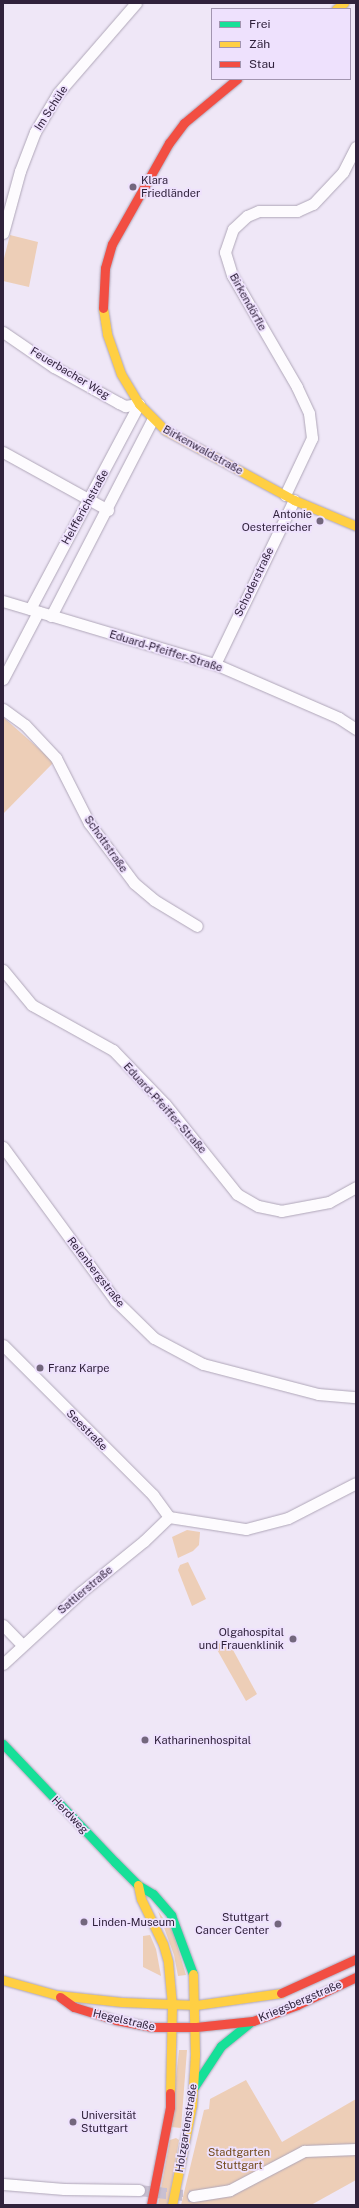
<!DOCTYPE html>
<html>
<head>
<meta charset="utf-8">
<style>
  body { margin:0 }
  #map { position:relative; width:359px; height:2208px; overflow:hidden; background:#efe7f7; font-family:"Public Sans",sans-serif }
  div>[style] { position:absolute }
  .green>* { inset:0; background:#edceb7 }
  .street-tunnel>* { height:11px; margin-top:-5.5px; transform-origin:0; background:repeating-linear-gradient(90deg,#c9c0d2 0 11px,transparent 0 16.5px) }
  .roads { filter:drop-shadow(0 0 1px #afa6b8) drop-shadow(0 0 1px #afa6b8) }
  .street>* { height:11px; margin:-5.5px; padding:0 5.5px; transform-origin:5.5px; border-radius:5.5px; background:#fdfbfe }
  .fast>* { height:9px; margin:-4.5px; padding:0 4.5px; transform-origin:4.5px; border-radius:4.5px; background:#16e098 }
  .slow>* { height:9px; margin:-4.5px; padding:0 4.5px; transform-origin:4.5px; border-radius:4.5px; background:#ffcf43 }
  .jam>* { height:9px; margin:-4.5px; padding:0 4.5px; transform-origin:4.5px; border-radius:4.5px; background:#f24e42 }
  .dots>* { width:11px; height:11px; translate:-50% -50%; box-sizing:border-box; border:2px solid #eee1fd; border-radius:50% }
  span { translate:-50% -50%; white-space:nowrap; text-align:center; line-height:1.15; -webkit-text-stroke:3.5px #eee1fd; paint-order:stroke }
  .street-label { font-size:11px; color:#30223c }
  .poi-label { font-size:11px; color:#30223c }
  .left { translate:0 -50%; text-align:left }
  .right { translate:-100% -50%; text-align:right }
  .park-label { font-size:11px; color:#734b1c }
  .frame { position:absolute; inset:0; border:4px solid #30223c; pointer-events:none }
  .legend { position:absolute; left:211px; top:8px; width:140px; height:72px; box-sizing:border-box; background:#eee1fd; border:1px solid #a295b0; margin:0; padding:5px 7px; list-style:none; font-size:12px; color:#30223c }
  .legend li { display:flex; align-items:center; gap:8px; height:20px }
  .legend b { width:20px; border:1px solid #a295b0 }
</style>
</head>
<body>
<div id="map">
  <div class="green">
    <div style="clip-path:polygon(10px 235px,38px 242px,29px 287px,3px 281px,3px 262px)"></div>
    <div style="clip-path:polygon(3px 717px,54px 762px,3px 814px)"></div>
    <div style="clip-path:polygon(187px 1530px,200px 1532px,199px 1545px,193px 1551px,178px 1558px,172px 1537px)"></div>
    <div style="clip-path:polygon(188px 1562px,206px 1599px,192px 1606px,178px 1570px,180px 1565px)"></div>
    <div style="clip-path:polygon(227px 1639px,257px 1694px,246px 1701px,215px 1646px)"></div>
    <div style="clip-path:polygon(158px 1911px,173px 1932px,186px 1975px,178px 1976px,174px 1955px)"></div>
    <div style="clip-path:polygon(150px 1935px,156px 1949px,161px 1976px,143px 1967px,143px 1936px)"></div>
    <div style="clip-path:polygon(179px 2050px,187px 2050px,181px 2128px,171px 2127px)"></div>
    <div style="clip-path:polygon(246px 2080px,282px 2142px,356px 2099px,356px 2180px,311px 2205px,181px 2205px,204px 2110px,209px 2109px,210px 2099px)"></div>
    <div style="clip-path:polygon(176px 2138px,179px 2140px,168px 2205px,158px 2205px,170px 2140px)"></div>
  </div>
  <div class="street-tunnel">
    <div style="left:139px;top:2190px;width:54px;rotate:6.3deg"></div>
  </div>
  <div class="roads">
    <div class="street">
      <div style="left:3px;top:233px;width:64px;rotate:-74.7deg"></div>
      <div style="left:20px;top:171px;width:42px;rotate:-69deg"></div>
      <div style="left:35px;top:132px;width:45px;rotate:-59.5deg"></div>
      <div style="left:58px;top:93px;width:119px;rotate:-49.1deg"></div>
      <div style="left:3px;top:332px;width:62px;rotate:34.5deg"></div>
      <div style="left:54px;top:367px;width:74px;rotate:29deg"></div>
      <div style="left:119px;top:403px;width:7px;rotate:27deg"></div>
      <div style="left:125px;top:406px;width:14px;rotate:-8deg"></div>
      <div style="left:3px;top:452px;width:120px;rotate:28.9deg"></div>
      <div style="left:285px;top:495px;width:63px;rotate:-64.7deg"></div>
      <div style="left:312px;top:438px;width:25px;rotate:-97deg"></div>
      <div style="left:309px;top:413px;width:29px;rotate:-115deg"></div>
      <div style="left:297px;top:387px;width:129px;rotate:-120.1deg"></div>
      <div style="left:232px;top:275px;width:24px;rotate:-107deg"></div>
      <div style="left:225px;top:252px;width:24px;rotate:-71deg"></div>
      <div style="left:233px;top:229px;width:19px;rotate:-43deg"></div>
      <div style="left:247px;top:216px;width:13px;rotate:-23deg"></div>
      <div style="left:259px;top:211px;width:38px"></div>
      <div style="left:297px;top:211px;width:17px;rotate:-24deg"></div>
      <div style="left:313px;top:204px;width:44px;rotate:-46.8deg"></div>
      <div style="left:343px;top:172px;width:28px;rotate:-63deg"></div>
      <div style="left:3px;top:601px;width:221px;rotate:16.6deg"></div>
      <div style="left:215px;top:664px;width:135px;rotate:23.5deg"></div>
      <div style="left:339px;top:718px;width:20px;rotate:33deg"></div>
      <div style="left:30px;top:609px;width:232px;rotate:-62deg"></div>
      <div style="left:51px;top:616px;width:220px;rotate:-62.7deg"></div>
      <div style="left:215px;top:664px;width:182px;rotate:-64.3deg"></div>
      <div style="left:3px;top:679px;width:76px;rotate:-62.4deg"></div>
      <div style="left:3px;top:709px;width:27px;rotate:36deg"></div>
      <div style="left:25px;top:725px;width:45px;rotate:46.8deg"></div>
      <div style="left:56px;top:758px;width:73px;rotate:63.1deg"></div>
      <div style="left:89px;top:823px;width:75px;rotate:53.1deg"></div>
      <div style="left:134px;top:883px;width:26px;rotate:40deg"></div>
      <div style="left:154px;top:900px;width:50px;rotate:31.2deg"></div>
      <div style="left:3px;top:970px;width:45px;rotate:50.4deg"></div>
      <div style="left:32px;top:1005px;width:93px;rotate:29.1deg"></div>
      <div style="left:113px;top:1050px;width:75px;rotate:46.1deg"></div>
      <div style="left:165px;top:1104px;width:115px;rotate:51.3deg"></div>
      <div style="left:237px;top:1194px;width:24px;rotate:30deg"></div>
      <div style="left:258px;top:1206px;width:24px;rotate:12deg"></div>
      <div style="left:281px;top:1211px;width:49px;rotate:-10.6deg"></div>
      <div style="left:329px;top:1202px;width:31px;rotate:-29deg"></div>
      <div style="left:3px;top:1147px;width:190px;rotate:53.8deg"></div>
      <div style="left:115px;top:1300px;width:54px;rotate:44.3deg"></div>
      <div style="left:154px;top:1338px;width:55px;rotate:28deg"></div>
      <div style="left:203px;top:1364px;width:119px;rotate:14.6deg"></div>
      <div style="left:318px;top:1394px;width:38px;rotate:5deg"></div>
      <div style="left:3px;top:1345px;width:212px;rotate:45deg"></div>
      <div style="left:153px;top:1495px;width:27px;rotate:54deg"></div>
      <div style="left:169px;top:1517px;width:78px;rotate:8.9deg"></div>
      <div style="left:246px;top:1529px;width:43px;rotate:-14.7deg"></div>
      <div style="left:288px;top:1518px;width:76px;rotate:-27.2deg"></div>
      <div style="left:3px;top:1625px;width:28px;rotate:46deg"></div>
      <div style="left:3px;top:1664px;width:106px;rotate:-42.7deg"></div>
      <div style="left:81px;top:1592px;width:81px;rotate:-39deg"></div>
      <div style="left:144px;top:1541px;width:35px;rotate:-44deg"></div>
      <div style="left:3px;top:2184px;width:61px;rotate:4.7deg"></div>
      <div style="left:64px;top:2189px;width:75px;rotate:0.8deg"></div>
      <div style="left:193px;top:2196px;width:37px;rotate:-9deg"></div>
      <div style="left:230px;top:2190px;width:84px;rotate:-27.8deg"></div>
      <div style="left:304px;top:2151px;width:52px;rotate:-2.2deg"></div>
    </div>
    <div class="fast">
      <div style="left:3px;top:1744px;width:163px;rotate:46.5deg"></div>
      <div style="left:115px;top:1862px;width:33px;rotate:45deg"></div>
      <div style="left:138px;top:1885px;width:17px;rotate:31deg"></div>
      <div style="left:153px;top:1894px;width:28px;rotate:49deg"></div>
      <div style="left:171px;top:1915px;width:63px;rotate:69.6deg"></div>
      <div style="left:194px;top:2087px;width:49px;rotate:-56.6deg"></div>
      <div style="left:221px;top:2046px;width:38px;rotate:-39deg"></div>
    </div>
    <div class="slow">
      <div style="left:336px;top:9px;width:10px;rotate:-37deg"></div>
      <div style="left:103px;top:308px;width:26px;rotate:81deg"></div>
      <div style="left:107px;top:334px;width:42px;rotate:70.7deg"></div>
      <div style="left:121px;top:374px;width:35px;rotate:59deg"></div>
      <div style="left:139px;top:404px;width:37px;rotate:45deg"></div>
      <div style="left:165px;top:430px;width:147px;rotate:28.5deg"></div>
      <div style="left:294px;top:500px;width:67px;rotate:22.8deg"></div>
      <div style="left:138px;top:1885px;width:14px;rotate:78deg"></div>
      <div style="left:141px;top:1899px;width:50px;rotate:63.9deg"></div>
      <div style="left:163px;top:1944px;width:19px;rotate:74deg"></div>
      <div style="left:168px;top:1962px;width:43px;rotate:84.7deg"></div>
      <div style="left:172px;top:2005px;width:88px;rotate:91.3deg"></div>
      <div style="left:3px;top:1980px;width:56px;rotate:15.5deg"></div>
      <div style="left:57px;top:1995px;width:65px;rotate:6.1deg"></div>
      <div style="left:122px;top:2002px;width:74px;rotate:2.3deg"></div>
      <div style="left:196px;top:2005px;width:86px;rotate:-8deg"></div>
      <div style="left:172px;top:2205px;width:102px;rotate:-78.7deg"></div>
      <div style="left:192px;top:2105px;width:50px;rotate:-86.6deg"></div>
      <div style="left:195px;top:2055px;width:81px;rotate:-91.4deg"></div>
    </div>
    <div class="jam">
      <div style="left:103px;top:308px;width:40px;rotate:-87.1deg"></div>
      <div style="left:105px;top:268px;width:25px;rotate:-74deg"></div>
      <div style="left:112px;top:244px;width:116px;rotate:-60.6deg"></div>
      <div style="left:169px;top:143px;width:25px;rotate:-53deg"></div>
      <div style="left:184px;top:123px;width:69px;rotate:-39.7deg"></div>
      <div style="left:281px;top:1993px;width:82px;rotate:-24.4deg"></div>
      <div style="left:60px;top:1997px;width:17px;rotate:36deg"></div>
      <div style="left:74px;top:2007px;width:44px;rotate:17.2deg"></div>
      <div style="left:116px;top:2020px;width:36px;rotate:11deg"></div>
      <div style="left:151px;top:2027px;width:45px"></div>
      <div style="left:196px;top:2027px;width:57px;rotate:-6deg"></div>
      <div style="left:253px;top:2021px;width:47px;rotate:-20deg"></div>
      <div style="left:297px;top:2005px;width:65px;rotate:-25.4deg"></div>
      <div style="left:151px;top:2205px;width:100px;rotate:-79deg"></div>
      <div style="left:170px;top:2107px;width:14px;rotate:-90deg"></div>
    </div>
  </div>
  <div class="dots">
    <div style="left:133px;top:187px;background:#73677d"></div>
    <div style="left:320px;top:521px;background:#73677d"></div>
    <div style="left:40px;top:1368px;background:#73677d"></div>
    <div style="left:293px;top:1639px;background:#73677d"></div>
    <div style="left:145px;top:1740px;background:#73677d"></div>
    <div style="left:84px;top:1922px;background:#73677d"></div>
    <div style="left:278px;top:1924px;background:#73677d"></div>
    <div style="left:73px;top:2122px;background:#73677d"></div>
  </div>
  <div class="street-label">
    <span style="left:51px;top:108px;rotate:-57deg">Im Schüle</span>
    <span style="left:248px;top:302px;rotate:61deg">Birkendörfle</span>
    <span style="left:70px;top:373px;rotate:31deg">Feuerbacher Weg</span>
    <span style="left:203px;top:450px;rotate:29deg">Birkenwaldstraße</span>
    <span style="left:85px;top:507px;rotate:-61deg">Helfferichstraße</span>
    <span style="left:254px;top:582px;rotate:-64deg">Schoderstraße</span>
    <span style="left:166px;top:651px;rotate:17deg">Eduard-Pfeiffer-Straße</span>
    <span style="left:106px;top:844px;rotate:55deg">Schottstraße</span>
    <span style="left:165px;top:1108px;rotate:48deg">Eduard-Pfeiffer-Straße</span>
    <span style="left:96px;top:1272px;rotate:52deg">Relenbergstraße</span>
    <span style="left:87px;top:1430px;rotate:45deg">Seestraße</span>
    <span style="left:85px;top:1590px;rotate:-40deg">Sattlerstraße</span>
    <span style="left:70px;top:1815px;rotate:46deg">Herdweg</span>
    <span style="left:300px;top:2001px;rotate:-23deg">Kriegsbergstraße</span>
    <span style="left:124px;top:2020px;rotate:13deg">Hegelstraße</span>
    <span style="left:186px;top:2128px;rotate:-81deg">Holzgartenstraße</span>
  </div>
  <div class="poi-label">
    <span class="left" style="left:141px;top:187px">Klara<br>Friedländer</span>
    <span class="right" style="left:312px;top:521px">Antonie<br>Oesterreicher</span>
    <span class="left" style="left:48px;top:1368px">Franz Karpe</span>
    <span class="right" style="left:284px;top:1639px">Olgahospital<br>und Frauenklinik</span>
    <span class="left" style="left:154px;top:1740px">Katharinenhospital</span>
    <span class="right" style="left:269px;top:1924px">Stuttgart<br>Cancer Center</span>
    <span class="left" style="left:92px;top:1922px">Linden-Museum</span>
    <span class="left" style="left:81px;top:2122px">Universität<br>Stuttgart</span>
  </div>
  <div class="park-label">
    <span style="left:239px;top:2159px">Stadtgarten<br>Stuttgart</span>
  </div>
  <div class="frame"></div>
  <ul class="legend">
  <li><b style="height:5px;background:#16e098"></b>Frei</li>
  <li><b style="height:5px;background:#ffcf43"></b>Zäh</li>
  <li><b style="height:5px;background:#f24e42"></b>Stau</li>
  </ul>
</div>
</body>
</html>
